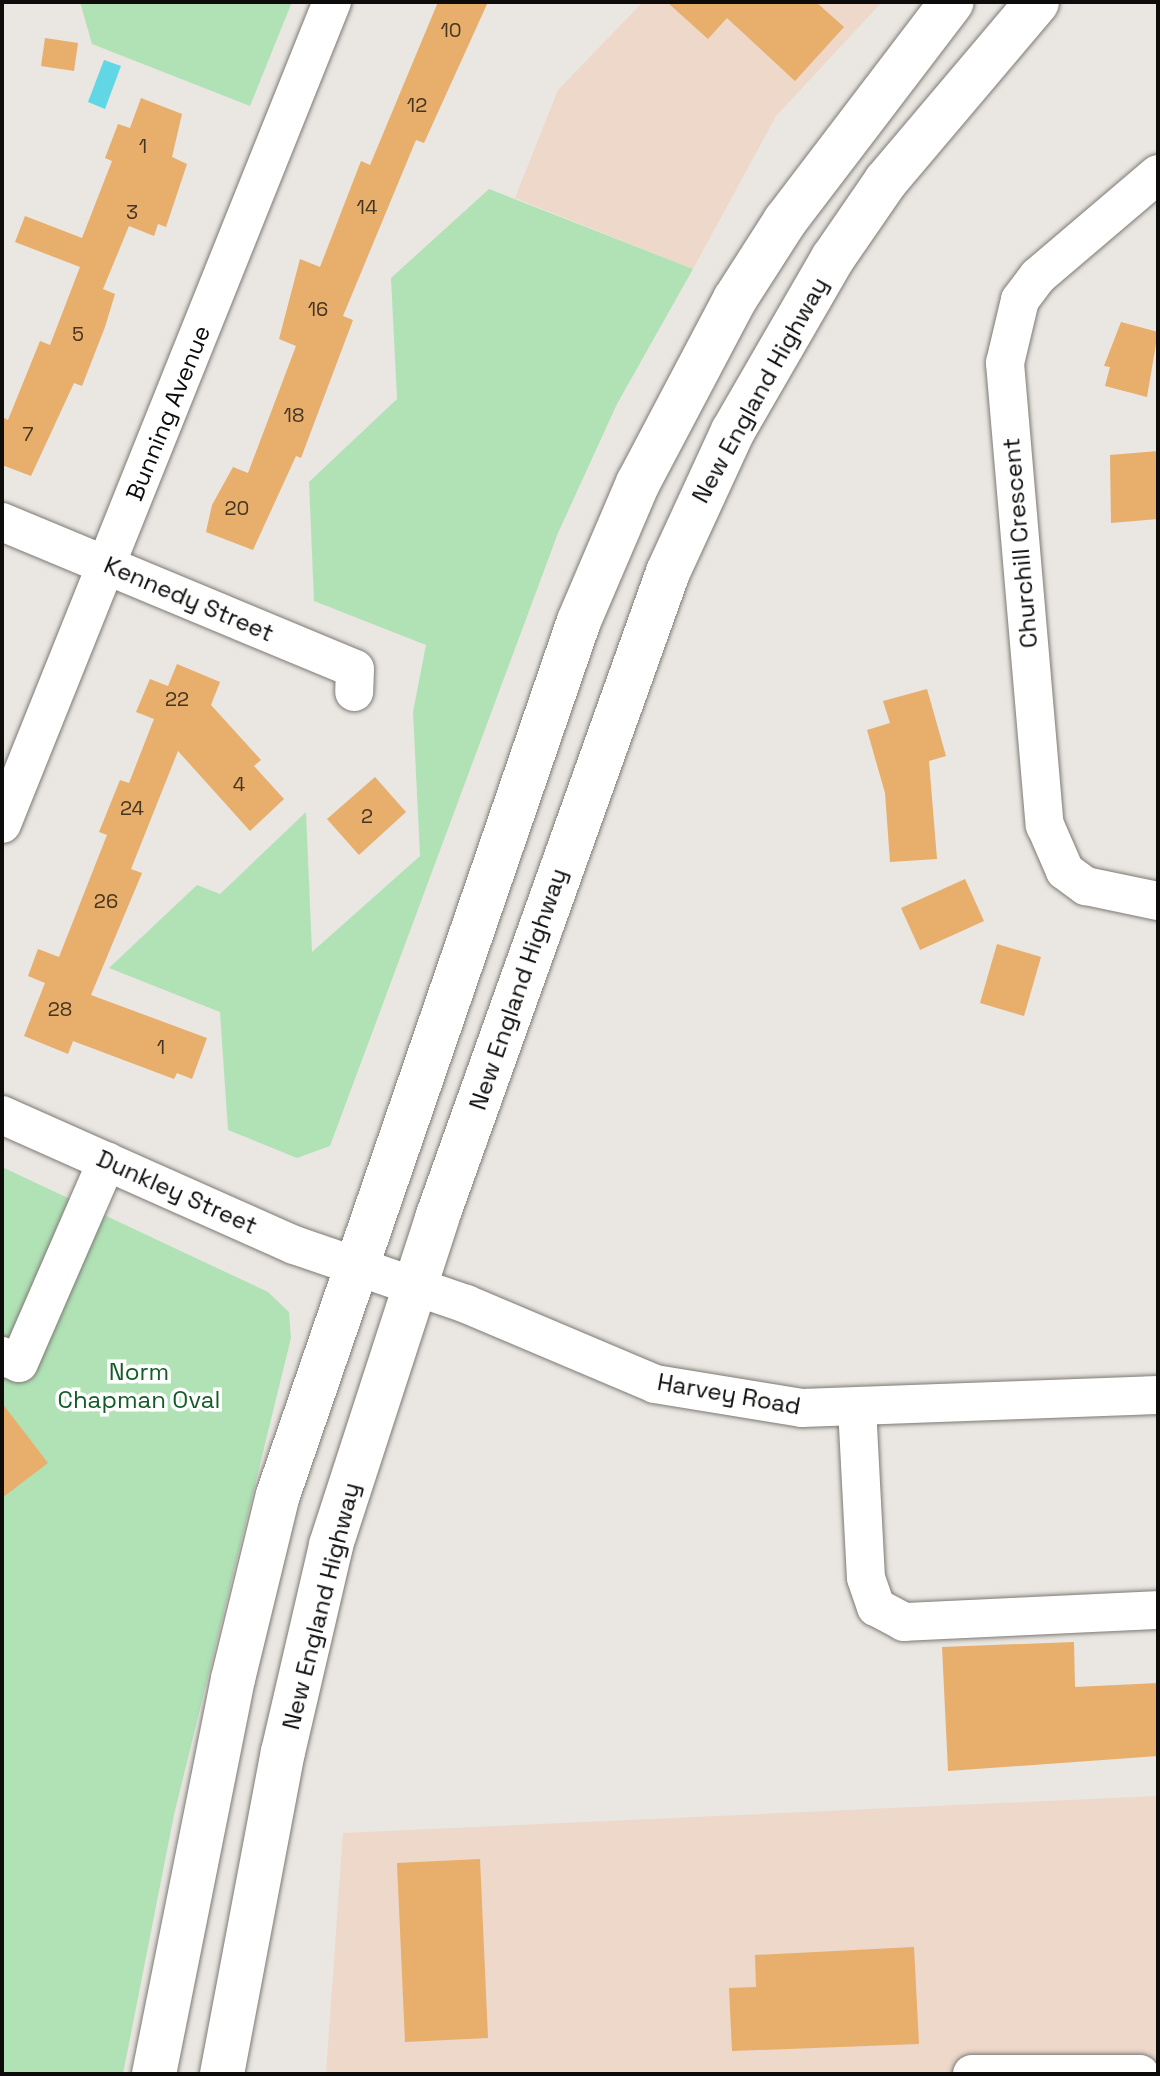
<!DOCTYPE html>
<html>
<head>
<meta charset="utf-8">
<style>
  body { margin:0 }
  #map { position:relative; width:1160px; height:2076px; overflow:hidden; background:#eae6e1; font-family:"Space Grotesk",sans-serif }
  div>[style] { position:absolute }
  .commercial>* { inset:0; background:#edd8ca }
  .green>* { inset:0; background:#b1e2b6 }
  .water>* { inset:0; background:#61d6e4 }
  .building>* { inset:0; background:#e7ae6c }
  .roads { filter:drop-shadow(0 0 2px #7d7a75) drop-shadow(0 0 2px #7d7a75) }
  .minor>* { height:38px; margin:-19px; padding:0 19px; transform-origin:19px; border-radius:19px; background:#fff }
  .highway>* { height:44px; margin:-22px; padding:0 22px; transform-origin:22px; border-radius:22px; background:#fff }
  span { translate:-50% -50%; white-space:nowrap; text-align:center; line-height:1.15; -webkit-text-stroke:7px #fff; paint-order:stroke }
  .number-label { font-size:20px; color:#443422 }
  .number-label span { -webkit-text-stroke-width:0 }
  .street-label { font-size:24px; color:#0d0c0a }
  .park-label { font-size:24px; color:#145c27 }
  .frame { position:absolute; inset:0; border:4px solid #0d0c0a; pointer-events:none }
</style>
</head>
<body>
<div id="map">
  <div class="commercial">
    <div style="clip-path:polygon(643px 2px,882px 2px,776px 116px,693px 269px,515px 198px,558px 90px)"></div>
    <div style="clip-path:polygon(1158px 1796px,1158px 2074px,326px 2074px,343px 1833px)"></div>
  </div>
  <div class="green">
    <div style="clip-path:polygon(80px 2px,292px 2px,250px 106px,92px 44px)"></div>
    <div style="clip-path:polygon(489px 189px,693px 269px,617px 404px,558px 533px,330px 1146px,297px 1158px,228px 1130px,220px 1012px,109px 968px,197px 885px,220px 894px,306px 812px,312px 952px,420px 856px,413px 712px,426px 645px,314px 601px,309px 482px,397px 399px,391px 278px)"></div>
    <div style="clip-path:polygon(2px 1167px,268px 1292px,289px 1312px,291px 1338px,174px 1815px,123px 2074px,2px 2074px)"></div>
  </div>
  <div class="water">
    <div style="clip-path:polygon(104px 60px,121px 66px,105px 109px,88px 102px)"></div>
  </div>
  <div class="building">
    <div style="clip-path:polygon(438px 2px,488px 2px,424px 143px,416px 140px,343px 316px,353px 320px,301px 458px,296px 456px,253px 550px,206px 532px,212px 505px,233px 467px,248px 473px,296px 346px,279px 339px,300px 259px,320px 267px,361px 161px,370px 165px)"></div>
    <div style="clip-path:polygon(667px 2px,816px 2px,844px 27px,795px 81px,727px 18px,708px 39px)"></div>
    <div style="clip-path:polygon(45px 38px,78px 43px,74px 71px,41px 66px)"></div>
    <div style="clip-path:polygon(141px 98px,182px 114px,172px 157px,187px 164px,166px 227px,158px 224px,154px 236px,129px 226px,103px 289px,115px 294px,105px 327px,82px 386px,74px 383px,31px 476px,2px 465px,2px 417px,8px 420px,40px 341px,50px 345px,80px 267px,15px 242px,25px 216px,82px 238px,112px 161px,105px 158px,118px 124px,130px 128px)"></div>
    <div style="clip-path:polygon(1121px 322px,1158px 332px,1147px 397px,1105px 386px,1110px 367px,1104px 366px)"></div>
    <div style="clip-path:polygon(1158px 451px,1158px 519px,1111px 523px,1110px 455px)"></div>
    <div style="clip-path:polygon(177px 664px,220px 682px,211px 705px,261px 760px,254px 766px,284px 799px,250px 831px,178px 751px,131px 869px,142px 873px,91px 995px,207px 1038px,192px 1079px,177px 1073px,174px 1079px,73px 1041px,68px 1054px,24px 1036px,45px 983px,28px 976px,38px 949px,59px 957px,107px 835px,99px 832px,120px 780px,129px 783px,154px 719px,136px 712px,150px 679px,168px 686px)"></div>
    <div style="clip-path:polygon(927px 689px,946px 756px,929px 761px,937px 859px,890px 862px,885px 793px,867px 730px,890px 723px,883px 701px)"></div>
    <div style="clip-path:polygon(375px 777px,406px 812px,359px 855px,327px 819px)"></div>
    <div style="clip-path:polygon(965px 879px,984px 921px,920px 950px,901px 908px)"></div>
    <div style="clip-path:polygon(997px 944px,1041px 957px,1024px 1016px,980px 1003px)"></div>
    <div style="clip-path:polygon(2px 1403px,48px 1463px,2px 1498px)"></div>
    <div style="clip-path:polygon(1074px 1642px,1075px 1687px,1158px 1683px,1158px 1756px,948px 1771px,942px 1647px)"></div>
    <div style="clip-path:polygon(480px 1859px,488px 2038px,405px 2042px,397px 1863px)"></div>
    <div style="clip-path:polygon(914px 1947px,919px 2044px,732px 2051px,729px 1988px,756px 1987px,755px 1955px)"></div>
  </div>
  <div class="roads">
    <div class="minor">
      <div style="left:1158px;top:174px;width:157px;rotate:139.6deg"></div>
      <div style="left:1038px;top:276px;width:30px;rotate:127deg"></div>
      <div style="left:1020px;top:300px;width:65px;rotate:103.4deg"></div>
      <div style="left:1005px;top:363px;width:464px;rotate:85.1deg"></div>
      <div style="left:1045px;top:825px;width:50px;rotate:66.5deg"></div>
      <div style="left:1065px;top:871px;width:26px;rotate:36deg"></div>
      <div style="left:1086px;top:886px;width:74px;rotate:11.8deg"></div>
      <div style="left:2px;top:522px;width:382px;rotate:22.6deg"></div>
      <div style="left:355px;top:669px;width:23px;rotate:92deg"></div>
      <div style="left:2px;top:824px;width:886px;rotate:-68.13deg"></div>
      <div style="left:2px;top:1115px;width:320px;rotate:24deg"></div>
      <div style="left:294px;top:1245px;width:182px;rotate:18.9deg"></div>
      <div style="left:466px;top:1304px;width:205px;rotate:22.9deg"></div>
      <div style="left:655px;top:1384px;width:149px;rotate:9.3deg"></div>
      <div style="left:802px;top:1408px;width:356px;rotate:-2.1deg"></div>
      <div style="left:2px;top:1356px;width:18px;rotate:22deg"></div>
      <div style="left:19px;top:1363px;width:220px;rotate:-66.5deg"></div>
      <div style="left:857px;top:1407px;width:171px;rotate:87deg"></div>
      <div style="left:866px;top:1578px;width:31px;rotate:71deg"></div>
      <div style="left:876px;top:1607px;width:32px;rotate:28deg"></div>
      <div style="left:904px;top:1622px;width:254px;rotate:-2.7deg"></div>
      <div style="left:972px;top:2074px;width:168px"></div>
    </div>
    <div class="highway">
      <div style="left:154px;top:2074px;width:403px;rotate:-78.7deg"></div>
      <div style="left:233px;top:1679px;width:189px;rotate:-76.3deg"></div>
      <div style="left:278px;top:1495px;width:924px;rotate:-71deg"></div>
      <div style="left:579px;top:621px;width:150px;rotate:-66.9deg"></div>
      <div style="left:638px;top:483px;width:208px;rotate:-62.2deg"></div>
      <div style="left:735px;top:299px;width:93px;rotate:-57.3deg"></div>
      <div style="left:785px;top:221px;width:275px;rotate:-52.7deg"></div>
      <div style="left:222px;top:2074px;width:328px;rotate:-79.3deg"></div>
      <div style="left:283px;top:1752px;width:212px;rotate:-76.9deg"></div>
      <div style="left:331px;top:1545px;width:344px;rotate:-72deg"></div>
      <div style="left:437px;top:1218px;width:686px;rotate:-70.32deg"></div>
      <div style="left:668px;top:572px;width:155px;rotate:-65.3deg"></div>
      <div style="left:733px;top:431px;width:200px;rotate:-60deg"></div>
      <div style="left:833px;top:258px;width:93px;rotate:-55.5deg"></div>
      <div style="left:886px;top:181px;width:234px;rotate:-49.8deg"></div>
    </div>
  </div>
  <div class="number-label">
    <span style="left:451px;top:30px">10</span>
    <span style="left:417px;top:105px">12</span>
    <span style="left:143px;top:146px">1</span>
    <span style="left:367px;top:207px">14</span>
    <span style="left:132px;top:212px">3</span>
    <span style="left:318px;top:309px">16</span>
    <span style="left:78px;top:334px">5</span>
    <span style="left:294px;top:415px">18</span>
    <span style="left:28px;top:434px">7</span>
    <span style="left:237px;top:508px">20</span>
    <span style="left:177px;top:699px">22</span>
    <span style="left:239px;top:784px">4</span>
    <span style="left:132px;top:808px">24</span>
    <span style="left:367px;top:816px">2</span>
    <span style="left:106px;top:901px">26</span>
    <span style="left:60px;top:1009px">28</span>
    <span style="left:161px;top:1047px">1</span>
  </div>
  <div class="street-label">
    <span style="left:760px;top:390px;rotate:-61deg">New England Highway</span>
    <span style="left:168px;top:413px;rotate:-68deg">Bunning Avenue</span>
    <span style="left:1020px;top:543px;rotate:-95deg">Churchill Crescent</span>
    <span style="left:189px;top:599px;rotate:23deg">Kennedy Street</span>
    <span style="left:518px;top:989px;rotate:-71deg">New England Highway</span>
    <span style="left:177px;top:1192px;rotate:24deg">Dunkley Street</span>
    <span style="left:729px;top:1394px;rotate:10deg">Harvey Road</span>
    <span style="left:321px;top:1606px;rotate:-76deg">New England Highway</span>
  </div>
  <div class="park-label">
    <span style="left:139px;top:1386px">Norm<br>Chapman Oval</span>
  </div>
  <div class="frame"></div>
</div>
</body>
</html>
